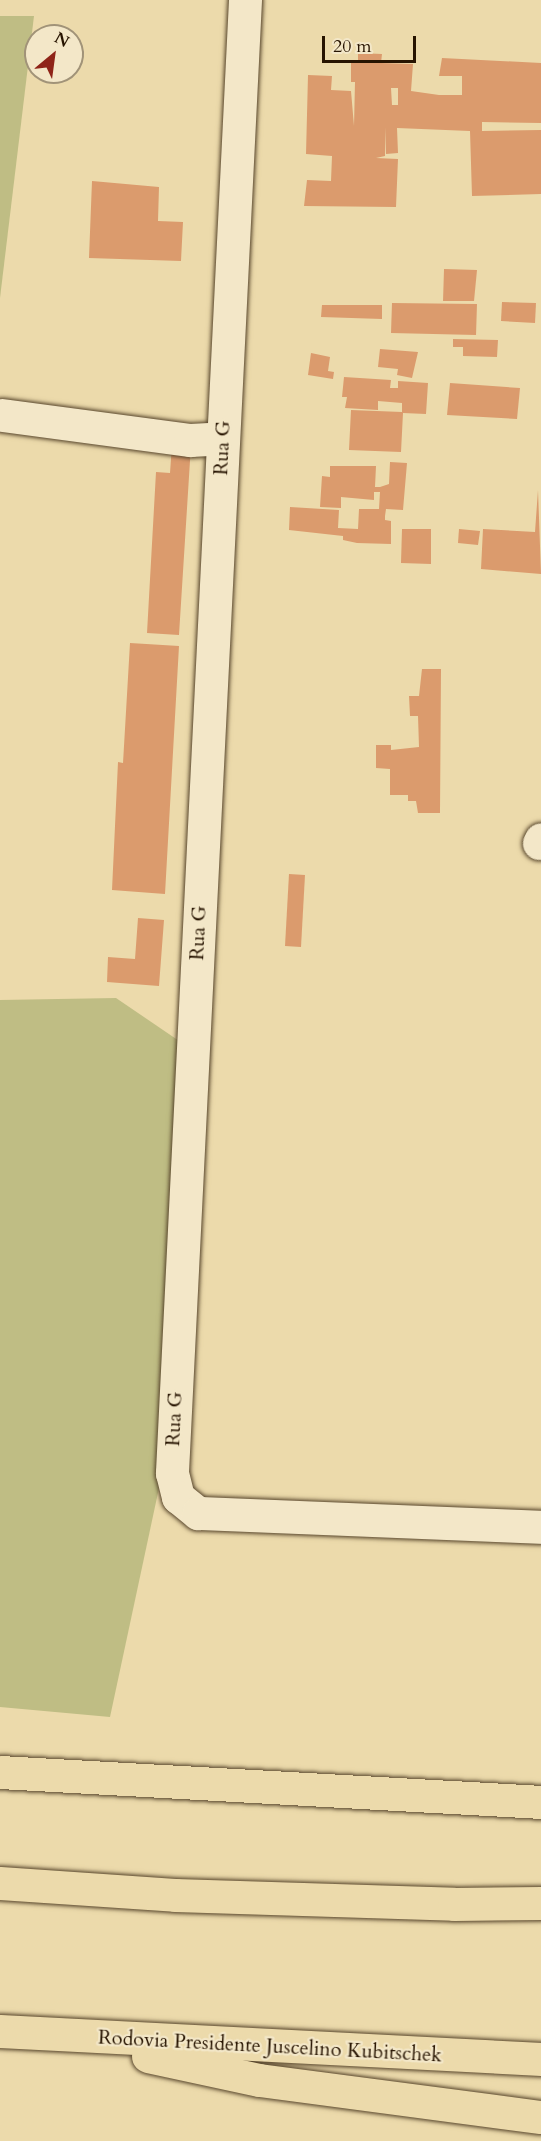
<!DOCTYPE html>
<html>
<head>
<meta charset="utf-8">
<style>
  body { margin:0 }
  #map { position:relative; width:541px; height:2141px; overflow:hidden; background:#ecdaab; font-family:Cardo,serif }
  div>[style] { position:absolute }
  .green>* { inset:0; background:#bfbd84 }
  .building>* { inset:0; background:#db9b6d }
  .roads { filter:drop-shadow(0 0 2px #58462c) drop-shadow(0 0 2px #58462c) }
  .minor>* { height:33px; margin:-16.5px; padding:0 16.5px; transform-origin:16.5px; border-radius:16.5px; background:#f3e7c8 }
  .major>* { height:33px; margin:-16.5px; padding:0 16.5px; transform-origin:16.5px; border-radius:16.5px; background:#ecdaab }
  .highway>* { height:33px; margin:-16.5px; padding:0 16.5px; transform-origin:16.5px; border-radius:16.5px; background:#ecdaab }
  span { translate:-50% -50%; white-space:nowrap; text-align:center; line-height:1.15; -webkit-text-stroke:4.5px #f3e7c8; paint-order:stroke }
  .street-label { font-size:20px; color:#271401 }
  .north { position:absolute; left:24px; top:24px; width:60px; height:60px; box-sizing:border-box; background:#f3e7c8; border:2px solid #a19378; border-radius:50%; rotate:29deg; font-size:16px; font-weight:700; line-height:24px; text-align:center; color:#271401 }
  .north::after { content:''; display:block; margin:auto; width:21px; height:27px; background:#8f2418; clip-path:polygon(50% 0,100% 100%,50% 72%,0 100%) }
  .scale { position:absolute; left:322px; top:36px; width:94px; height:27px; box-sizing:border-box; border:3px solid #271401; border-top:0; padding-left:8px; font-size:18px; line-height:21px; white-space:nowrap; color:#271401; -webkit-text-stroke:4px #f3e7c8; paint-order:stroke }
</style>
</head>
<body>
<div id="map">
  <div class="green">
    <div style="clip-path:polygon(0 16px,34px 16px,0 298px)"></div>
    <div style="clip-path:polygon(116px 998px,188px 1047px,159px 1488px,110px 1717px,0 1707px,0 1000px)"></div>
  </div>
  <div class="building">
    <div style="clip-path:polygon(evenodd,358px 53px,382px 54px,381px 63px,413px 64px,411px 91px,439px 95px,462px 95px,462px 76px,439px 76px,442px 58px,541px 63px,541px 123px,482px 122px,482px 131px,541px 130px,541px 194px,472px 196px,470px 131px,397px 128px,398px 153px,386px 154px,385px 127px,385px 156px,376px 158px,398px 159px,396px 207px,304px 206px,307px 180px,331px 181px,332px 156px,306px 154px,308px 75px,332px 76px,331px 90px,351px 91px,354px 126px,355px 82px,351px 82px,351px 63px,358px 63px,358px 53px,391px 88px,398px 88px,398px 105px,392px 105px,391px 88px)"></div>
    <div style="clip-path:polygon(92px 181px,159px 187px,158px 221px,183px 222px,181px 261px,89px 258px)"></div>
    <div style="clip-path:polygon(444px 269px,477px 270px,474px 301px,443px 301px)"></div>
    <div style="clip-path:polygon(502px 302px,536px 303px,535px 323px,501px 321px)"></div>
    <div style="clip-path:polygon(392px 303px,477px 304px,476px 335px,391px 333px)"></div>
    <div style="clip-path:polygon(322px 305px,382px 305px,382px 319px,321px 317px)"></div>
    <div style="clip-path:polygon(453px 339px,498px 340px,497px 357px,463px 356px,463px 347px,453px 347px)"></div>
    <div style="clip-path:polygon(380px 349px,418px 352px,412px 378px,397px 375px,398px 369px,378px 367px)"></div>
    <div style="clip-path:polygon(311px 353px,330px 357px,328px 371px,334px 372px,333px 379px,308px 375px)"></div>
    <div style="clip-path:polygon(344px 377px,391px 380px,390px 388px,398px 388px,398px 381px,428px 383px,426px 414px,403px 413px,401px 452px,349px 450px,351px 410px,402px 412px,402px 403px,378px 401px,378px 410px,345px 408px,347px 397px,342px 397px)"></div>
    <div style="clip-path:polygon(450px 383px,520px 388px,517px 419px,447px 415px)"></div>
    <div style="clip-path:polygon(172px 444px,191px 445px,179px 635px,147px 633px,156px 472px,170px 473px)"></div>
    <div style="clip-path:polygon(390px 462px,407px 463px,403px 510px,386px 509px,385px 516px,385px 520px,391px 521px,391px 544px,357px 543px,343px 540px,343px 536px,289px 530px,290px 507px,339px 510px,338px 528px,358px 529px,359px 509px,379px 509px,380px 492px,374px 492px,374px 500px,341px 497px,341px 508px,320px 507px,322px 476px,330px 477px,330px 466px,376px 466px,375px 487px,380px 487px,389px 484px)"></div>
    <div style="clip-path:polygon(538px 490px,541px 574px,481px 569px,483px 529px,535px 532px)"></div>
    <div style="clip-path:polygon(402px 529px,431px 529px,431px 564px,401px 563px)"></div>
    <div style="clip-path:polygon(459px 529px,480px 531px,478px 545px,458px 543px)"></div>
    <div style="clip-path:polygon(130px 643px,179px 646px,165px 894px,112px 890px,118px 762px,123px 763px)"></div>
    <div style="clip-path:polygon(422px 669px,441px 669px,440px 813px,418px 813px,416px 801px,408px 801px,408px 795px,390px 795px,390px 769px,376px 768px,376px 745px,391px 745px,391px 750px,419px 747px,418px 716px,410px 716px,409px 696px,419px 696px)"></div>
    <div style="clip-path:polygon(289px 874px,305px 875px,301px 947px,285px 946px)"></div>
    <div style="clip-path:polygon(138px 918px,164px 920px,159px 986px,107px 982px,108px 957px,135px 959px)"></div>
  </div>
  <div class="roads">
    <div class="minor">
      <div style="left:245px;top:0;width:1475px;rotate:92.84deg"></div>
      <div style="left:172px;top:1473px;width:25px;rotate:76deg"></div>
      <div style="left:178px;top:1497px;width:26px;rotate:39deg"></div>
      <div style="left:198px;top:1513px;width:343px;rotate:2.3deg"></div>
      <div style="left:2px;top:415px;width:190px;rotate:7.6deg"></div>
      <div style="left:190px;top:440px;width:33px;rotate:-3deg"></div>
      <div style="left:539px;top:843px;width:4px;rotate:-63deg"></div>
    </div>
    <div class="major">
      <div style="left:0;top:1772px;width:542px;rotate:3.17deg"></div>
    </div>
    <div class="highway">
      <div style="left:0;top:1883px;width:175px;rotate:3.9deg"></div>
      <div style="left:175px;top:1895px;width:279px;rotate:1.8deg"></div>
      <div style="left:454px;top:1904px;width:87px;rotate:-0.7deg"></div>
      <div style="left:0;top:2031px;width:542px;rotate:2.96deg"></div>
      <div style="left:148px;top:2056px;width:114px;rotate:12.2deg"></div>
      <div style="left:259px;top:2080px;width:284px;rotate:7.5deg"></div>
    </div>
  </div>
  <div class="street-label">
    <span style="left:222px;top:448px;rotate:-87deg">Rua G</span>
    <span style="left:198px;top:933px;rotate:-87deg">Rua G</span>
    <span style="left:174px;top:1419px;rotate:-87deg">Rua G</span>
    <span style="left:270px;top:2046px;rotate:3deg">Rodovia Presidente Juscelino Kubitschek</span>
  </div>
  <div class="north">N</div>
  <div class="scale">20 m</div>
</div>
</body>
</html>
